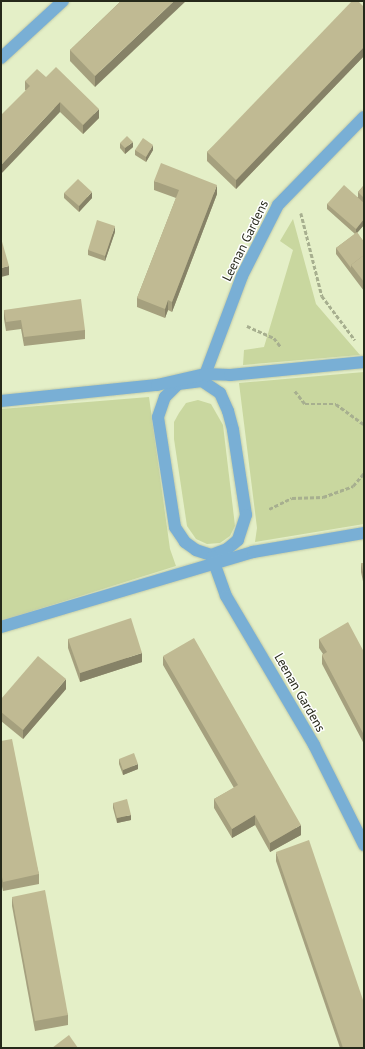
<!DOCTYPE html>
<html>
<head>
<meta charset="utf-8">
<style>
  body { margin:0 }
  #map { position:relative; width:365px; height:1049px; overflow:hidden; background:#e4efc7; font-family:"PT Sans",sans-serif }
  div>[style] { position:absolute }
  .green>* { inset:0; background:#c9d79f }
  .path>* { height:2.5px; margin-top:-1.25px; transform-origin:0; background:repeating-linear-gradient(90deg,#a7af8f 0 4px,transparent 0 6px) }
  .roads { filter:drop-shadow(0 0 1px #c2cba8) drop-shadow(0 0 1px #c2cba8) }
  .street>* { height:12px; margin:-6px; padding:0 6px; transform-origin:6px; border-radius:6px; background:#79afd5 }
  .wall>* { inset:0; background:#a5a07e }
  .shaded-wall>* { inset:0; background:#868267 }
  .building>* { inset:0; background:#c0ba93 }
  span { translate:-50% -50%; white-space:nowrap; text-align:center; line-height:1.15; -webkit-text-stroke:3px #fff; paint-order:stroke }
  .street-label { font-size:13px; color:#26291a }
  .frame { position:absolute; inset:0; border:2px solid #26291a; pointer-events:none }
</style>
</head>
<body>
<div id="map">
  <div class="green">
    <div style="clip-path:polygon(293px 219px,316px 304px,360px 355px,243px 365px,244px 350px,264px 347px,293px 250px,280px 241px)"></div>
    <div style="clip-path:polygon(364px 372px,364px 524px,255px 542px,257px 528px,239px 383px)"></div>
    <div style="clip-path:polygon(149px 397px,170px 549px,176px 566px,1px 621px,1px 409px)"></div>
    <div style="clip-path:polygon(198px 400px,211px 404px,223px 425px,235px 526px,230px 536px,220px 543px,207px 544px,196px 539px,187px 526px,174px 439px,174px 422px,179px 413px,186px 403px)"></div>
  </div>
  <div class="path">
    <div style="left:301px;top:213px;width:86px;rotate:75.8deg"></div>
    <div style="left:322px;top:296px;width:55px;rotate:53.1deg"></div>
    <div style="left:247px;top:326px;width:30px;rotate:24deg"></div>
    <div style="left:274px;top:338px;width:11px;rotate:52deg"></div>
    <div style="left:295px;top:391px;width:16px;rotate:52deg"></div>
    <div style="left:305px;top:404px;width:31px"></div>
    <div style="left:336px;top:404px;width:34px;rotate:36deg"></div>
    <div style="left:269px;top:509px;width:25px;rotate:-26deg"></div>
    <div style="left:292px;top:498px;width:31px;rotate:-2deg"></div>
    <div style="left:323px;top:497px;width:32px;rotate:-20deg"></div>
    <div style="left:353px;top:486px;width:17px;rotate:-50deg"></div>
  </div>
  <div class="roads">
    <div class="street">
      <div style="left:1px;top:58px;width:84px;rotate:-42.6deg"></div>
      <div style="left:203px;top:380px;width:111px;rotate:-69.4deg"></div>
      <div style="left:242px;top:276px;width:80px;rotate:-63.1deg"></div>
      <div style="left:278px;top:205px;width:123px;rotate:-45.7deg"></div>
      <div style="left:202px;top:381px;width:22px;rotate:34deg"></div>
      <div style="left:220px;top:393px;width:20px;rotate:66deg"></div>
      <div style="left:228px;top:411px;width:20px;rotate:75deg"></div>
      <div style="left:233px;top:430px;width:86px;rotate:81.3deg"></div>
      <div style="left:246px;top:515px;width:26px;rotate:108deg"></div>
      <div style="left:238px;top:540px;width:14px;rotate:141deg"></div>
      <div style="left:227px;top:549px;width:17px;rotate:159deg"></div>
      <div style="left:211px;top:555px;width:16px;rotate:-162deg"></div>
      <div style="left:196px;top:550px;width:14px;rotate:-144deg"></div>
      <div style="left:185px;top:542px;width:18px;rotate:-124deg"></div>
      <div style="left:175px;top:527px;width:111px;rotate:-98.8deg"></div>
      <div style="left:158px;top:417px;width:21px;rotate:-71deg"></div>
      <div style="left:165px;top:397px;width:18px;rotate:-45deg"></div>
      <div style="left:178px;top:384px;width:24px;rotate:-7deg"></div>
      <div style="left:1px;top:401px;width:157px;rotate:-5.9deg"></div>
      <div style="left:157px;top:385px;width:49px;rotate:-12.9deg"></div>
      <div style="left:205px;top:374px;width:25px;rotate:2deg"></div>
      <div style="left:230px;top:375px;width:135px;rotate:-5.5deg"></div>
      <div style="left:212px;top:557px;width:41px;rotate:70.3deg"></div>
      <div style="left:226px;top:596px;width:173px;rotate:59.4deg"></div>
      <div style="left:314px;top:745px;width:112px;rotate:63.4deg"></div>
      <div style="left:1px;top:627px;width:263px;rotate:-16.6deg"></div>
      <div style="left:253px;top:552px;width:113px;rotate:-9.7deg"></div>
    </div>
  </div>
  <div class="wall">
    <div style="clip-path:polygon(121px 1px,95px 87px,70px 61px,70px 50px)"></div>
    <div style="clip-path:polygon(364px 7px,364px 56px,236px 189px,207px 161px,207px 152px)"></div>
    <div style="clip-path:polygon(46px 77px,99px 118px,83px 134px,60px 112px,25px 90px,25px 81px)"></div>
    <div style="clip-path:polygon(120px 143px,133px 147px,125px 154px,120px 148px)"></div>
    <div style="clip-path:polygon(135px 150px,153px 150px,146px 162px,135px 155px)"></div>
    <div style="clip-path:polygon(154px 181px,217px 194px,172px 312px,168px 310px,165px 318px,137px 307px,137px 298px,176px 198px,154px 190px)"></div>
    <div style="clip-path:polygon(364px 185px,364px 225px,357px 233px,364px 242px,364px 291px,336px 254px,336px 248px,355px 234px,327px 209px,327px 204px,358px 197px,358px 192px)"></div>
    <div style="clip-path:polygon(64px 193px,92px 198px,79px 212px,64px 198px)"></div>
    <div style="clip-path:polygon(115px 232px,105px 261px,88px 255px,88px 250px)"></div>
    <div style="clip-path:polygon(4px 310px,85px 330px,85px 339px,24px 346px,21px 329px,6px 331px,4px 319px)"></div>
    <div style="clip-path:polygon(361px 563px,364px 563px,364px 586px,361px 572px)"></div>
    <div style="clip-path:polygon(68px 639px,142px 662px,80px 682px,68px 648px)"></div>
    <div style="clip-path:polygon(319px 639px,364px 652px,364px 744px,322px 664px,322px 655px,323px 654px,319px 648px)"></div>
    <div style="clip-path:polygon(163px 656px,301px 835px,270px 852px,255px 825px,232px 838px,214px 808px,214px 799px,234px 788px,163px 665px)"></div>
    <div style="clip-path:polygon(66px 689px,23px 739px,1px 721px,1px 699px)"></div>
    <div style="clip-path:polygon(1px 741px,39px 874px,39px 884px,3px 891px,1px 882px)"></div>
    <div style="clip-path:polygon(119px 759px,138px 769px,123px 775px,119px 764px)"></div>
    <div style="clip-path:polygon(113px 803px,131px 820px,117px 823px,113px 808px)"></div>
    <div style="clip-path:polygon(276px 852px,364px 1048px,340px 1048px,276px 861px)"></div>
    <div style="clip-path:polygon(12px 897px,68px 1015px,68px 1025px,35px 1031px,12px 906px)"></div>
  </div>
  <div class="shaded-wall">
    <div style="clip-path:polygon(174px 1px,186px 1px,95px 87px,95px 76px)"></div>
    <div style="clip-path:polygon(364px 47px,364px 56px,236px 189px,236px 180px)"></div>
    <div style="clip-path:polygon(60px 102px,60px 112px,1px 174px,1px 165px)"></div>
    <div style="clip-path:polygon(99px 109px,99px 118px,83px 134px,83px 125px)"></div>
    <div style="clip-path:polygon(133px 142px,133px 147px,125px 154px,125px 148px)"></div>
    <div style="clip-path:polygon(153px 145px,153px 150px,146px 162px,146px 157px)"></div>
    <div style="clip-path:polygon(217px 185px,217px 194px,172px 312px,172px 302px)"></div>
    <div style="clip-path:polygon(92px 192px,92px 198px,79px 212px,79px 206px)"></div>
    <div style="clip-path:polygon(364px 219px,364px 225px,356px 234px,356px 229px)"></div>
    <div style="clip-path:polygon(115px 226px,115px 232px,105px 261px,105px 256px)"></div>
    <div style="clip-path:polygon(9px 266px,9px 275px,1px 277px,1px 268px)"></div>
    <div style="clip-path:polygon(168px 300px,168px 310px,165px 318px,165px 309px)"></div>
    <div style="clip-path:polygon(142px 653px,142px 662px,80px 682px,80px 673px)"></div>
    <div style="clip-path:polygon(66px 679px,66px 689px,23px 739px,23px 730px)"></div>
    <div style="clip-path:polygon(138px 764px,138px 769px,123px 775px,123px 770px)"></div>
    <div style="clip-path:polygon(131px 815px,131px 820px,117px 823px,117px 818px)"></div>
    <div style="clip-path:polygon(255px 815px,255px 825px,232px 838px,232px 829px)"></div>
    <div style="clip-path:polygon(301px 825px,301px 835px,270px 852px,270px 843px)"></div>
  </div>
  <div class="building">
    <div style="clip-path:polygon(121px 1px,174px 1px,95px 76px,70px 50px)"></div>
    <div style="clip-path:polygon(352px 1px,358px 1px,364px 7px,364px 47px,236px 180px,207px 152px)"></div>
    <div style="clip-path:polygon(56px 67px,99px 109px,83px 125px,60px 102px,1px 165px,1px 115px,30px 86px,25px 81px,37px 69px,46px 77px)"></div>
    <div style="clip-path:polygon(127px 136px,133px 142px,125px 148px,120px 143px)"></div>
    <div style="clip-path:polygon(143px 138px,153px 145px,146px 157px,135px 150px)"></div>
    <div style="clip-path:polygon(161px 163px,217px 185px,172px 302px,168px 300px,165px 309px,137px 298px,179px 190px,154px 181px)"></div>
    <div style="clip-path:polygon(78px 179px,92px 192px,79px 206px,64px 193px)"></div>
    <div style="clip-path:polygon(344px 185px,364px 203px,364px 219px,356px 229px,327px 204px)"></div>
    <div style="clip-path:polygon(364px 185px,364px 198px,358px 192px)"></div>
    <div style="clip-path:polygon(97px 220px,115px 226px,105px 256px,88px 250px)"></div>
    <div style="clip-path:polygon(357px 232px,364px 242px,364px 255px,351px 265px,351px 268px,336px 248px)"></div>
    <div style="clip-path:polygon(1px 238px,9px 266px,1px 268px)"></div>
    <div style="clip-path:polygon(364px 255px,364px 282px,351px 265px)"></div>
    <div style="clip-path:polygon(81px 299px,85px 330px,24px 337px,21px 320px,6px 322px,4px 310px)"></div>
    <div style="clip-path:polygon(361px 563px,364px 563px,364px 577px)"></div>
    <div style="clip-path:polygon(131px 618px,142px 653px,80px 673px,68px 639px)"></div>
    <div style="clip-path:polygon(348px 622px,364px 652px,364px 735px,322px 655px,327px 652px,319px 639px)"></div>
    <div style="clip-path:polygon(194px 638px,301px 825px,270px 843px,255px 815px,232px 829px,214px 799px,238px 785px,163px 656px)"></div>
    <div style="clip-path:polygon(38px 656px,66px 679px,23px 730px,1px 712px,1px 699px)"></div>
    <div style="clip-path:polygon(12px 739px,39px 874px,3px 882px,1px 872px,1px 741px)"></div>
    <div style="clip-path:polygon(134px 753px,138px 764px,123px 770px,119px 759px)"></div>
    <div style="clip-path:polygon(127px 799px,131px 815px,117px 818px,113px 803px)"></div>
    <div style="clip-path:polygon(309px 840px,364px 1003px,364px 1048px,343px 1048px,276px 852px)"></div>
    <div style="clip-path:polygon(45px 890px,68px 1015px,35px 1021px,12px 897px)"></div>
    <div style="clip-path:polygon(69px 1035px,78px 1048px,52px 1048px)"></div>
  </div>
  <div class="street-label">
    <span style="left:246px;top:241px;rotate:-64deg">Leenan Gardens</span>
    <span style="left:299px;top:693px;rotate:60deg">Leenan Gardens</span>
  </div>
  <div class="frame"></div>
</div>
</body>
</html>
